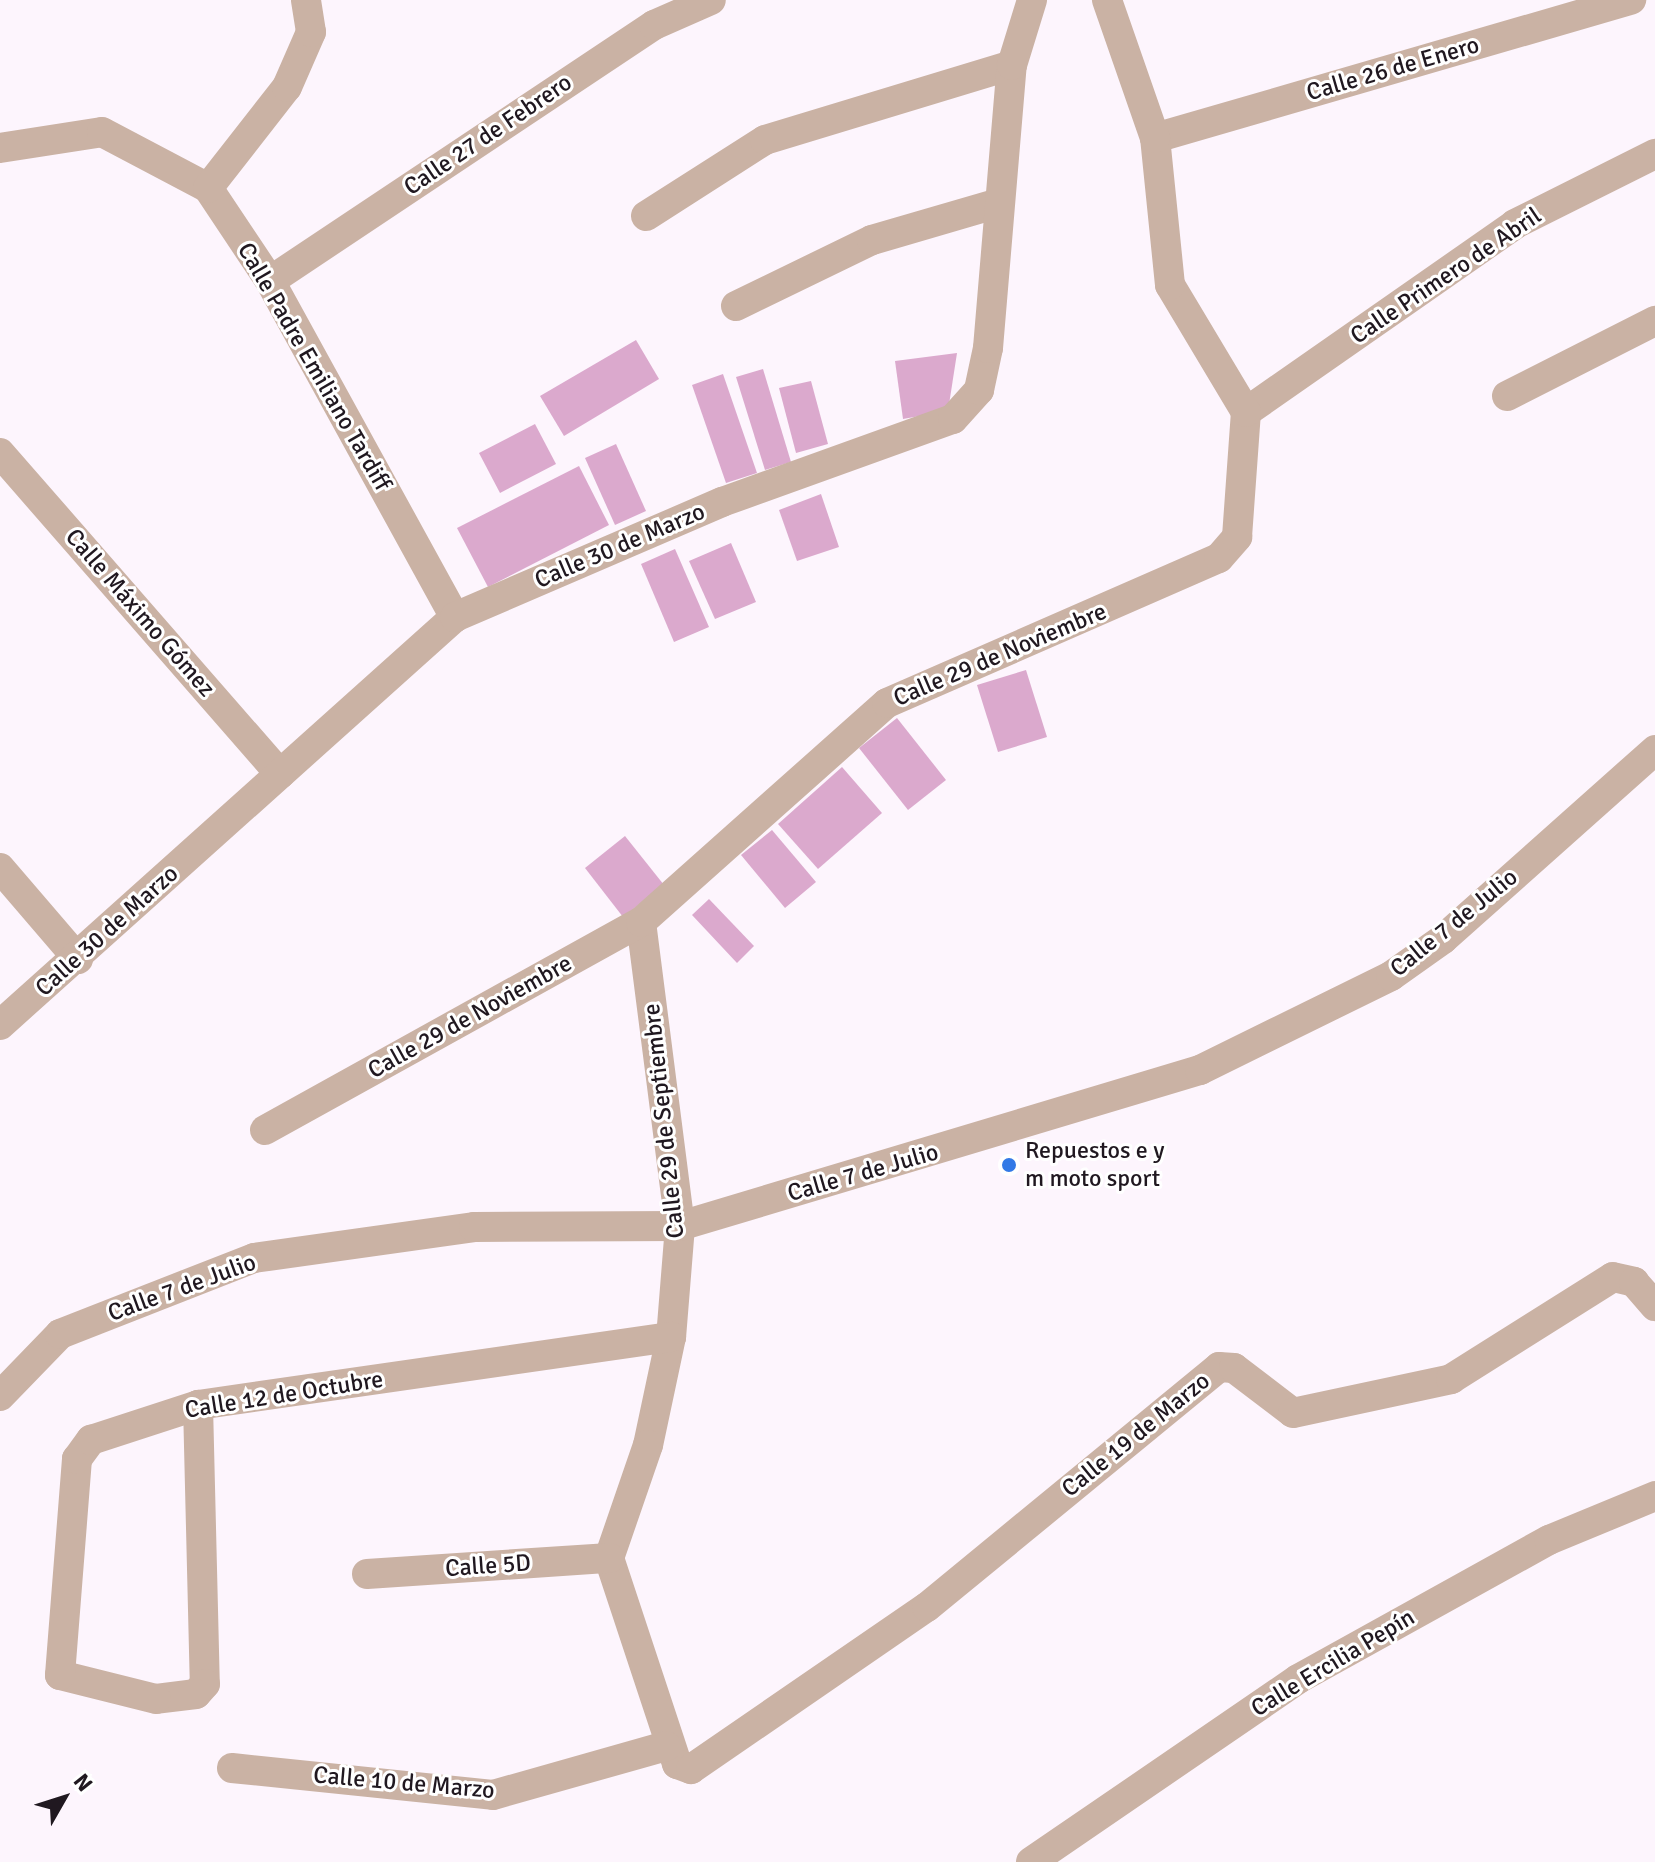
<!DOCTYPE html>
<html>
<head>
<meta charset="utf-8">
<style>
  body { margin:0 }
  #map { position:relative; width:1655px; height:1862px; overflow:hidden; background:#fdf5fd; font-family:Signika,sans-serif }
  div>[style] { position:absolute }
  .building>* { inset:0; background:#dba9cd }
  .street>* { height:30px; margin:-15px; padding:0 15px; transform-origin:15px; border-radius:15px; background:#cab2a4 }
  .dots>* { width:22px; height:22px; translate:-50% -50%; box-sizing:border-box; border:4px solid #fff; border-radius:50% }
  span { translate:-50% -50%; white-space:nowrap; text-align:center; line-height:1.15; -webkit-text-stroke:6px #fff; paint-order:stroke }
  .street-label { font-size:24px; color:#201820 }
  .poi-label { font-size:24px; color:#201820 }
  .left { translate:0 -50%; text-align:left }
  .north { position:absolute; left:24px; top:1758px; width:80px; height:80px; -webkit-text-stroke:6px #fff; paint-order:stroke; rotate:51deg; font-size:22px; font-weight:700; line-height:32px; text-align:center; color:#201820 }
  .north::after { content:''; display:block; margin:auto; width:28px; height:36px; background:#201820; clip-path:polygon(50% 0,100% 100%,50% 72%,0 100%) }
</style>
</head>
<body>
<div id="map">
  <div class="building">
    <div style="clip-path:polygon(636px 340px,659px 379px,564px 436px,540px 396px)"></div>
    <div style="clip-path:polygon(957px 353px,948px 411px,903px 419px,895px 361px)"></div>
    <div style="clip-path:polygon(763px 369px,791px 462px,765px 470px,736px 377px)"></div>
    <div style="clip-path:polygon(723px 374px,757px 473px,726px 483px,692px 385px)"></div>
    <div style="clip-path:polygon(811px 381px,828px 444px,796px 453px,779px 388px)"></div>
    <div style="clip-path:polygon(535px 424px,556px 464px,500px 493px,479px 453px)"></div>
    <div style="clip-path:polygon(616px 444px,646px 511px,615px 525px,585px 458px)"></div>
    <div style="clip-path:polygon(579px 466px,609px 525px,488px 587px,457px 528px)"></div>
    <div style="clip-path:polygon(821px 494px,839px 547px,797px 561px,779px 510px)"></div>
    <div style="clip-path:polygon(731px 543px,756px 602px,715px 619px,689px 561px)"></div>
    <div style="clip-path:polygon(675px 549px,709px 627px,674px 642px,641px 564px)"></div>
    <div style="clip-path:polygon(1026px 670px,1047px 737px,998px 752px,977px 685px)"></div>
    <div style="clip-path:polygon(897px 718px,946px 780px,908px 810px,859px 748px)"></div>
    <div style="clip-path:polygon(842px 767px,882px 813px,818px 869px,778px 824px)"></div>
    <div style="clip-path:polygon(772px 830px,816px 882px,785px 908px,741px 855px)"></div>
    <div style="clip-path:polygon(625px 836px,664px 885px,623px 917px,585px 868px)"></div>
    <div style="clip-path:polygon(709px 899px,754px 946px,737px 963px,692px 915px)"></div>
  </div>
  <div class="street">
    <div style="left:1155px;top:138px;width:496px;rotate:-16.2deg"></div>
    <div style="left:0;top:148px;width:103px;rotate:-8.9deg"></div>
    <div style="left:102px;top:132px;width:120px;rotate:27.8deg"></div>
    <div style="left:208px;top:188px;width:112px;rotate:56.3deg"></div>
    <div style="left:270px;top:281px;width:384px;rotate:61.2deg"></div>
    <div style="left:208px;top:188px;width:128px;rotate:-52deg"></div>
    <div style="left:287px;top:87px;width:60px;rotate:-66.4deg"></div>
    <div style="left:311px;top:32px;width:32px;rotate:-99deg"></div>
    <div style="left:646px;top:216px;width:141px;rotate:-32.6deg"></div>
    <div style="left:765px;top:140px;width:258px;rotate:-16.9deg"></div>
    <div style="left:270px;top:281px;width:462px;rotate:-33.7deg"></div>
    <div style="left:654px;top:25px;width:62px;rotate:-23.7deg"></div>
    <div style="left:736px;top:306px;width:151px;rotate:-25.9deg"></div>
    <div style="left:872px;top:240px;width:128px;rotate:-16.3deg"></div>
    <div style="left:1507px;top:396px;width:166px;rotate:-26.9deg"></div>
    <div style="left:1246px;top:412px;width:328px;rotate:-34.9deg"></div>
    <div style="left:1515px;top:224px;width:157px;rotate:-26.6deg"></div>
    <div style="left:0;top:453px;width:426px;rotate:48.9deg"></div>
    <div style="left:0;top:868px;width:120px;rotate:49.4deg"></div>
    <div style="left:641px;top:922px;width:306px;rotate:82.7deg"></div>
    <div style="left:680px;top:1226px;width:111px;rotate:94.6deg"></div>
    <div style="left:671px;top:1337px;width:110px;rotate:102deg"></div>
    <div style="left:648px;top:1445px;width:120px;rotate:109deg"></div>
    <div style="left:609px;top:1558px;width:217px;rotate:71.7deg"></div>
    <div style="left:677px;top:1764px;width:15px;rotate:20deg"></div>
    <div style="left:691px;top:1769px;width:286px;rotate:-34.5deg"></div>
    <div style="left:927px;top:1607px;width:378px;rotate:-39.4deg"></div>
    <div style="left:1219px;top:1367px;width:15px;rotate:4deg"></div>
    <div style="left:1234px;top:1368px;width:74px;rotate:37.3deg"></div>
    <div style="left:1293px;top:1413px;width:162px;rotate:-12.1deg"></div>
    <div style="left:1451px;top:1379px;width:191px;rotate:-32.2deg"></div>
    <div style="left:1613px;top:1277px;width:22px;rotate:13deg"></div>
    <div style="left:1634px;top:1282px;width:32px;rotate:49deg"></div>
    <div style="left:0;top:1025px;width:611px;rotate:-41.88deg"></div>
    <div style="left:455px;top:617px;width:291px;rotate:-23.3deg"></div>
    <div style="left:722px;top:502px;width:245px;rotate:-19.8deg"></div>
    <div style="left:953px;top:419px;width:39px;rotate:-48deg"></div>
    <div style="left:979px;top:390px;width:43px;rotate:-77.9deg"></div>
    <div style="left:988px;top:348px;width:284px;rotate:-85.2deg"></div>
    <div style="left:1012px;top:65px;width:68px;rotate:-72.9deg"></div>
    <div style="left:265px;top:1130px;width:430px;rotate:-29deg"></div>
    <div style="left:641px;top:922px;width:329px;rotate:-41.7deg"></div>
    <div style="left:887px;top:703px;width:362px;rotate:-23.6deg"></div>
    <div style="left:1219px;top:558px;width:28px;rotate:-49deg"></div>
    <div style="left:1237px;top:537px;width:125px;rotate:-85.9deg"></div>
    <div style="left:1246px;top:412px;width:148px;rotate:-120.9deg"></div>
    <div style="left:1170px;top:285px;width:148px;rotate:-95.8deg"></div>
    <div style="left:1155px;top:138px;width:146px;rotate:-109.2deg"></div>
    <div style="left:0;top:1396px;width:86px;rotate:-45.9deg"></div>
    <div style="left:60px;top:1334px;width:208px;rotate:-21.4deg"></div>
    <div style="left:254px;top:1258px;width:222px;rotate:-8deg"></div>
    <div style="left:474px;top:1227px;width:206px;rotate:-0.3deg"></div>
    <div style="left:680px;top:1226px;width:543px;rotate:-16.7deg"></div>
    <div style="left:1200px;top:1070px;width:213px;rotate:-26.2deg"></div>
    <div style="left:1391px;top:976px;width:64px;rotate:-35.4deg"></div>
    <div style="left:1443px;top:939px;width:284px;rotate:-41.7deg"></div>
    <div style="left:198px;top:1405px;width:279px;rotate:88.6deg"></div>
    <div style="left:205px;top:1684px;width:13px;rotate:132deg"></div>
    <div style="left:196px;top:1694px;width:40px;rotate:172.9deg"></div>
    <div style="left:156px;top:1699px;width:99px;rotate:-166deg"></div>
    <div style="left:60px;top:1675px;width:217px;rotate:-85.5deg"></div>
    <div style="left:77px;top:1459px;width:24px;rotate:-54deg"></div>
    <div style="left:91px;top:1440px;width:113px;rotate:-18.1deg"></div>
    <div style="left:198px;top:1405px;width:478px;rotate:-8.2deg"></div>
    <div style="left:367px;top:1574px;width:243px;rotate:-3.8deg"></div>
    <div style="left:232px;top:1768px;width:262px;rotate:5.9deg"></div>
    <div style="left:493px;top:1795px;width:180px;rotate:-15.8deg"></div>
    <div style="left:1031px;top:1862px;width:324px;rotate:-34.4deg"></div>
    <div style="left:1298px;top:1679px;width:287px;rotate:-29deg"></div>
    <div style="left:1549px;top:1540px;width:115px;rotate:-22.5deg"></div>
  </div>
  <div class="dots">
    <div style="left:1009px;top:1165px;background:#3279e6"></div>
  </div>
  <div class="street-label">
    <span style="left:1393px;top:69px;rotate:-16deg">Calle 26 de Enero</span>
    <span style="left:488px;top:135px;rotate:-34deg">Calle 27 de Febrero</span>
    <span style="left:1446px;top:276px;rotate:-34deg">Calle Primero de Abril</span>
    <span style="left:314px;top:367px;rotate:60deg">Calle Padre Emiliano Tardiff</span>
    <span style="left:620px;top:546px;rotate:-23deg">Calle 30 de Marzo</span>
    <span style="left:140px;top:613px;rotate:49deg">Calle Máximo Gómez</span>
    <span style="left:1000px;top:655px;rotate:-23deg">Calle 29 de Noviembre</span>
    <span style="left:1454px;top:923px;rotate:-39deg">Calle 7 de Julio</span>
    <span style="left:107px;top:931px;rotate:-42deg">Calle 30 de Marzo</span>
    <span style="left:470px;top:1017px;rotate:-29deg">Calle 29 de Noviembre</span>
    <span style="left:664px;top:1121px;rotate:-96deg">Calle 29 de Septiembre</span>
    <span style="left:863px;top:1173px;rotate:-16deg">Calle 7 de Julio</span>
    <span style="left:182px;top:1288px;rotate:-20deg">Calle 7 de Julio</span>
    <span style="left:284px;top:1395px;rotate:-9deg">Calle 12 de Octubre</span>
    <span style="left:1136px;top:1435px;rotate:-39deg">Calle 19 de Marzo</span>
    <span style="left:488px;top:1566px;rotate:-4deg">Calle 5D</span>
    <span style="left:1333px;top:1663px;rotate:-31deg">Calle Ercilia Pepín</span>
    <span style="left:404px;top:1783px;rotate:5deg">Calle 10 de Marzo</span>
  </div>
  <div class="poi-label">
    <span class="left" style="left:1025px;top:1165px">Repuestos e y<br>m moto sport</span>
  </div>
  <div class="north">N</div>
</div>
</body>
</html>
